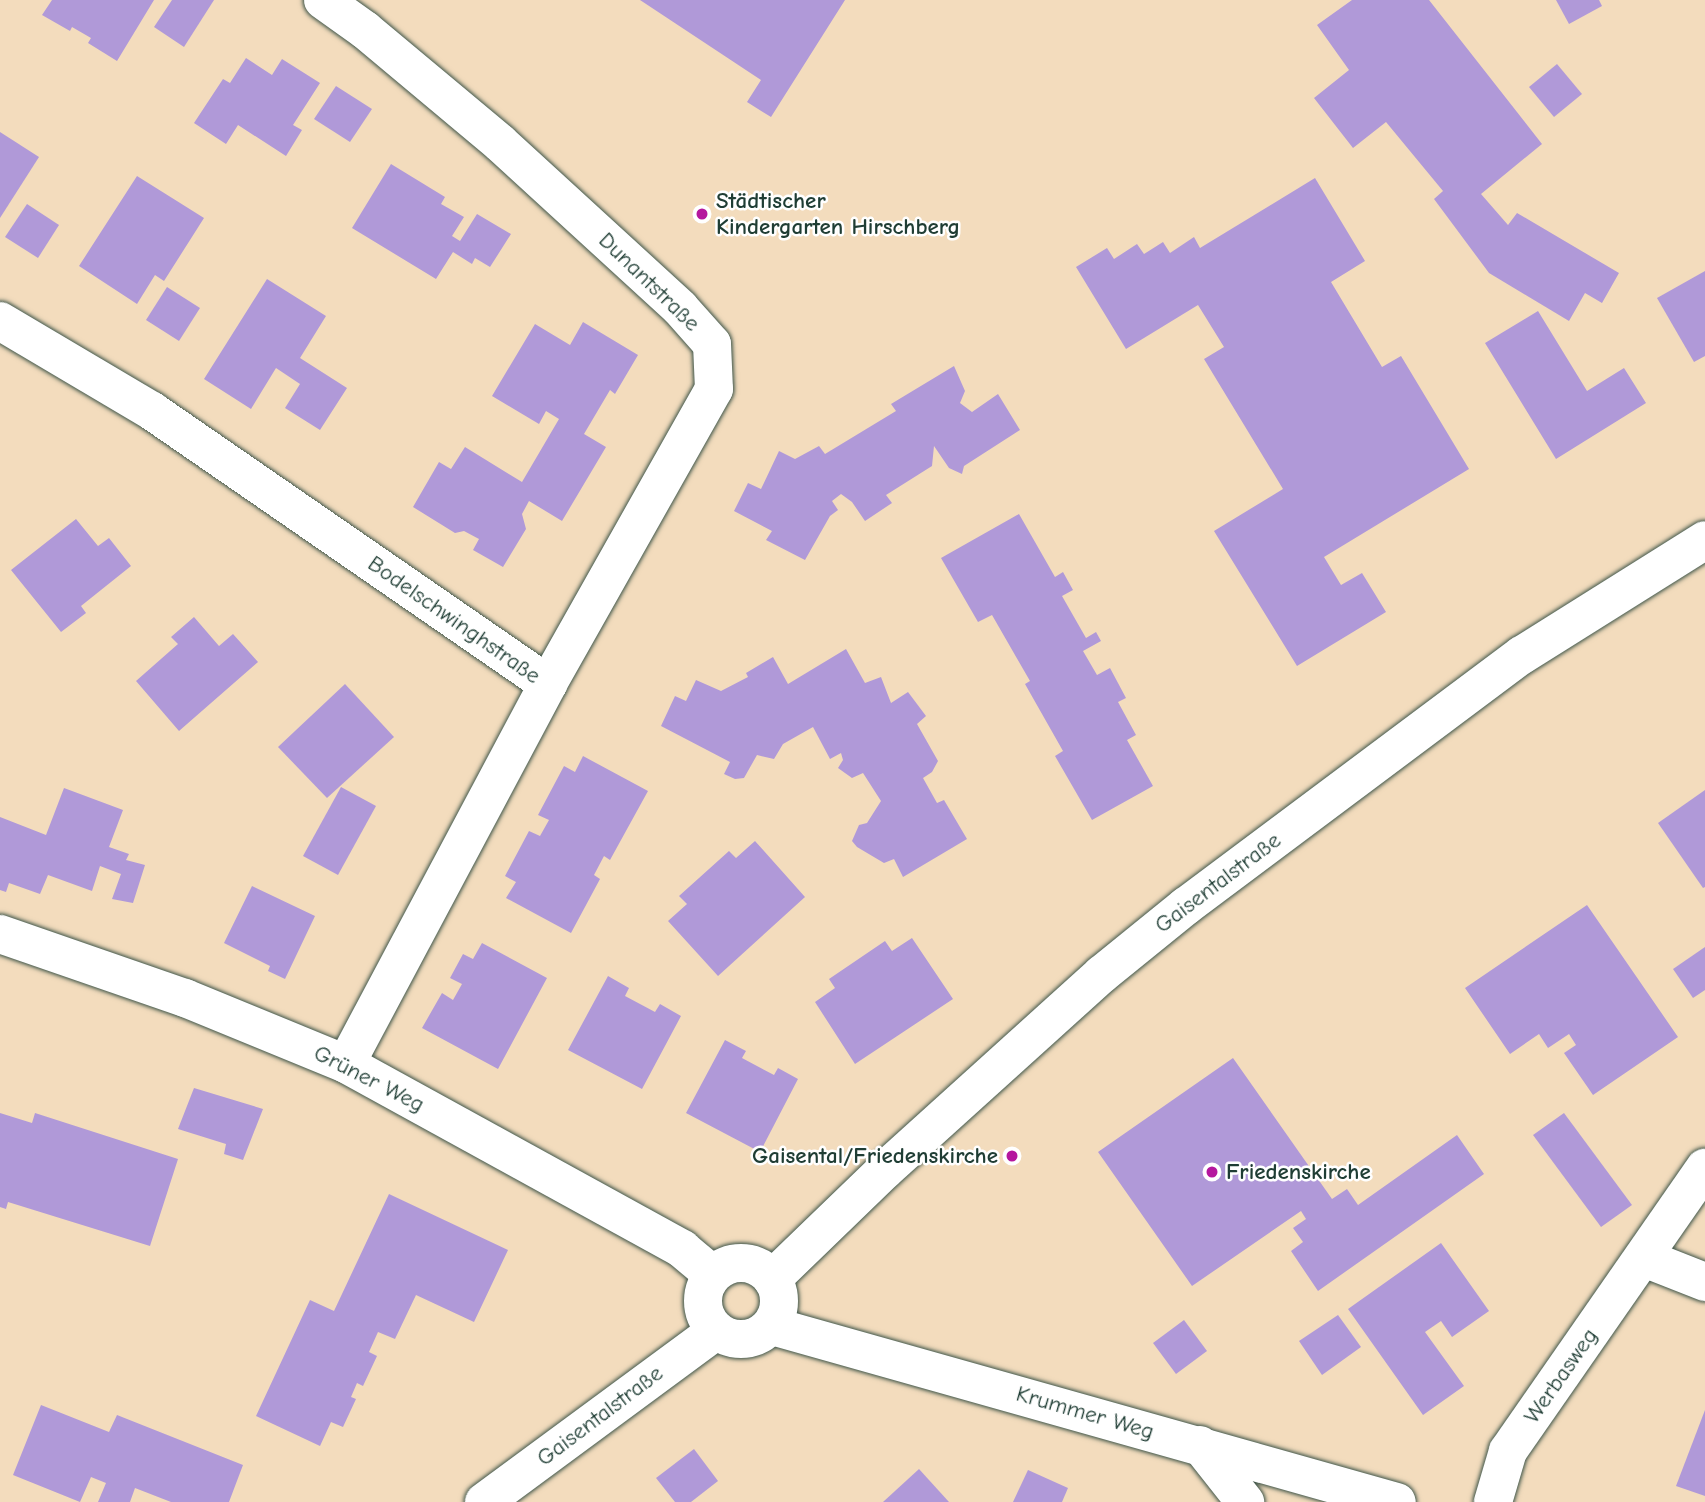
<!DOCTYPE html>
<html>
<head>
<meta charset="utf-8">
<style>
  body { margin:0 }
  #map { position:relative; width:1705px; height:1502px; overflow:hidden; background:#f3dcbd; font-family:"Comic Neue",sans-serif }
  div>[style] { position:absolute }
  .building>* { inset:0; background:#b099d8 }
  .roads { filter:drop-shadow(0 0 2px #3f5549) drop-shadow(0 0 2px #3f5549) }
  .minor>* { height:38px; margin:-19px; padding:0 19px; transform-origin:19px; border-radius:19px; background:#fff }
  .major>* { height:38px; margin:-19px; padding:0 19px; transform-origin:19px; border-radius:19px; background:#fff }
  .major>.ring { margin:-19px; padding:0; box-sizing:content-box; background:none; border:38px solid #fff; border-radius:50% }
  .dots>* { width:19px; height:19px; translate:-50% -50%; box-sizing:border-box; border:4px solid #fff; border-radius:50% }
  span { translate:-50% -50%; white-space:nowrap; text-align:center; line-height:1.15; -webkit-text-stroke:5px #fff; paint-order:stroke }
  .poi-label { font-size:23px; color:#1f3d34; font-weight:700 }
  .left { translate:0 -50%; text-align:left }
  .right { translate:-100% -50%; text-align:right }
  .street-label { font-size:23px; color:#1f3d34 }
</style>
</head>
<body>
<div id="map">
  <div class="building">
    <div style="clip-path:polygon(52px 0,154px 0,117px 61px,88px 43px,91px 38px,72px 27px,70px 31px,42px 15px)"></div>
    <div style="clip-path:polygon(172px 0,214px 0,184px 47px,154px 27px)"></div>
    <div style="clip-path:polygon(640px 0,845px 0,771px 117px,747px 102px,761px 80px)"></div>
    <div style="clip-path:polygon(1352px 0,1429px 0,1542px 144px,1481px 194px,1508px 225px,1517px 213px,1619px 273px,1602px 303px,1585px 293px,1569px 321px,1489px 273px,1434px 199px,1443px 191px,1386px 122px,1353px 148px,1314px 98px,1349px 70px,1317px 25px)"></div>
    <div style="clip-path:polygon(1556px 0,1599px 0,1602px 6px,1569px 24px)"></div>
    <div style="clip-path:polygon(246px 58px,272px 75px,282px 59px,320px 83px,293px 125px,302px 130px,286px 156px,238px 125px,226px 144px,194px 123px,223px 79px,230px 83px)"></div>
    <div style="clip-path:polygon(1557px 64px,1582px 94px,1554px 117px,1529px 87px)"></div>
    <div style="clip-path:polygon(336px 86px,372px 109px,350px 142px,314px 119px)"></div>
    <div style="clip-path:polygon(0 132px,39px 157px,0 218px)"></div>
    <div style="clip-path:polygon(391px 164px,445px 197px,441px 204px,464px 217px,452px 236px,460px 241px,477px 214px,511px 234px,490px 267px,475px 258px,472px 264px,453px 252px,436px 279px,352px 228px)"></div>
    <div style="clip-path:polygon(137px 176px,204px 218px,164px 281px,155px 275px,137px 304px,79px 266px)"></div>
    <div style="clip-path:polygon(1315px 178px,1365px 261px,1331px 282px,1382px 367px,1401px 356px,1469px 469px,1324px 557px,1341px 585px,1362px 573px,1386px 612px,1297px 666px,1214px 531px,1283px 489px,1204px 359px,1224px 347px,1198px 305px,1126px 349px,1076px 267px,1107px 248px,1114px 259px,1137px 244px,1144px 254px,1163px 242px,1170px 253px,1194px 237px,1200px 248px)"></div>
    <div style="clip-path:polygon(27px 204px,59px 225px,38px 258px,5px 237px)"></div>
    <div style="clip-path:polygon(1705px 271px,1705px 356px,1694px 362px,1657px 298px)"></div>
    <div style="clip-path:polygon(267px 279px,326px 316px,300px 358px,347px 388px,320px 430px,285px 408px,300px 384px,276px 368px,251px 409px,204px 379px)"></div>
    <div style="clip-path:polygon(167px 287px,200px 308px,179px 341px,146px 320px)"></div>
    <div style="clip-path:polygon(1538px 311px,1587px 391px,1624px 368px,1646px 403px,1556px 459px,1485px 343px)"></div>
    <div style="clip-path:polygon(583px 322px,638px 355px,615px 394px,610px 390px,584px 434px,606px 447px,562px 521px,529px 501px,522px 514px,526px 529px,503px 567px,473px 550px,479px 539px,464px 531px,455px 533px,413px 507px,439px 462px,451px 469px,465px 447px,522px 482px,559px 419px,546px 411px,539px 424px,492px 396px,535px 324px,570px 345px)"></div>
    <div style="clip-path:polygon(954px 366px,965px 391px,960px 403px,972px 412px,998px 394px,1020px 430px,964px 466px,962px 474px,949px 468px,934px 446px,932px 466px,886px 495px,892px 503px,865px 521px,852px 502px,841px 494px,832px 501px,838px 510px,830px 516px,805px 560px,766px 540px,772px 531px,734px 511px,748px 483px,761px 489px,779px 451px,795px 459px,819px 446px,825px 454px,896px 411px,891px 404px)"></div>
    <div style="clip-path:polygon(1019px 514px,1055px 577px,1063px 572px,1073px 590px,1062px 596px,1086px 638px,1096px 632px,1101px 641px,1083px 651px,1097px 675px,1110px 668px,1126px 698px,1118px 702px,1136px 735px,1127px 740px,1153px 786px,1092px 820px,1055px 756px,1063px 751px,1025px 684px,1030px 681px,992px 615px,978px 622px,941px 558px)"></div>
    <div style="clip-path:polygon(76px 519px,98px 546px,109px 538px,131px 566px,81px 606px,86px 613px,61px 632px,11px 570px)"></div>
    <div style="clip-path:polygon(194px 617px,219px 646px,233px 634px,258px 662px,179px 731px,136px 681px,178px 644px,171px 637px)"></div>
    <div style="clip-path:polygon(846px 649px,865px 683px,881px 677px,891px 703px,908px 692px,926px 716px,917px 724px,938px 761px,932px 772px,923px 778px,937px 803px,944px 800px,967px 839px,903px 877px,894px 859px,884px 863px,857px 847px,852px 841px,859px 825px,867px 823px,881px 801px,863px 773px,852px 778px,838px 768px,843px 760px,841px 753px,830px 759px,813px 727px,783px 744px,774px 759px,757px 755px,744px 778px,735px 779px,724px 774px,730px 762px,661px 726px,675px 696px,686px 701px,696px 680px,721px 691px,748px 677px,746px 673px,773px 657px,788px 684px)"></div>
    <div style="clip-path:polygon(345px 684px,394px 737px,327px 798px,278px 747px)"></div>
    <div style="clip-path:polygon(583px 756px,648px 791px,610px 860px,604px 856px,594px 875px,600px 879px,571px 933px,506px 898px,516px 882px,505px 876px,529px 831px,540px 836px,549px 820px,538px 815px,564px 766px,575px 772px)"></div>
    <div style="clip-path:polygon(341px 787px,376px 806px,338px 875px,303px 856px)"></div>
    <div style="clip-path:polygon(64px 788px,123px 810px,109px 847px,129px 854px,126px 860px,145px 865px,133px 903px,112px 899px,121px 874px,100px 866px,92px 891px,48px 875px,40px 894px,9px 883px,6px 892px,0 890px,0 817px,46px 835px)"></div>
    <div style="clip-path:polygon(1705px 790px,1705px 887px,1703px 888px,1658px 823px)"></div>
    <div style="clip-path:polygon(755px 841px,805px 897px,718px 976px,668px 921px,687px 904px,679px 896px,729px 851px,736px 858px)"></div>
    <div style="clip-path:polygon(252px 886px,315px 916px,285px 979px,268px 971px,270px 966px,224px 943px)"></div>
    <div style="clip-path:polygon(1587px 905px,1678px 1037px,1593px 1095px,1564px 1053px,1576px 1045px,1569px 1034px,1548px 1048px,1539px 1034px,1510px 1054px,1465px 988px)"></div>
    <div style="clip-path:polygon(912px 938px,953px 999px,855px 1064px,815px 1002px,835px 988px,829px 979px,885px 941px,892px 951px)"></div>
    <div style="clip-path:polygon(482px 943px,547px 978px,498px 1069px,422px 1028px,442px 993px,453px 1000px,462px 984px,450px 978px,463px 954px,473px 959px)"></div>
    <div style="clip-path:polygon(1705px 947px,1705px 990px,1693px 998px,1673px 969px)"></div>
    <div style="clip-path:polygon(608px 976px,629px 988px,625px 996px,655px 1012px,660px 1004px,681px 1016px,642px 1089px,568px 1050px)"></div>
    <div style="clip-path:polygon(725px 1040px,746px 1051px,742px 1058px,774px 1075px,778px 1068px,798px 1079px,760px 1152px,686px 1113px)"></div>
    <div style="clip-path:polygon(1233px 1058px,1332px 1199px,1347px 1189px,1358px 1205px,1457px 1135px,1484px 1174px,1318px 1291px,1291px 1251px,1303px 1242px,1293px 1228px,1306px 1219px,1301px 1211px,1192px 1286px,1098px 1152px)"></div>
    <div style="clip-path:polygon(194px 1088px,263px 1109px,243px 1160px,224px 1154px,226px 1144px,178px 1129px)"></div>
    <div style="clip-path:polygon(0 1113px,32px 1123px,35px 1113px,178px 1159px,150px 1246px,8px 1202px,6px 1209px,0 1207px)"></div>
    <div style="clip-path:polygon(1564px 1113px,1632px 1205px,1601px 1227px,1533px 1135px)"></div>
    <div style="clip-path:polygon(389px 1194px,508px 1250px,474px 1322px,416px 1295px,395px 1339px,378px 1332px,369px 1352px,377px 1356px,363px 1386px,357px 1383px,351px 1397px,356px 1399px,343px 1427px,331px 1422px,320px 1446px,256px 1416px,310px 1300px,334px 1311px)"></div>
    <div style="clip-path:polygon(1441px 1243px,1489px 1311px,1452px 1337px,1441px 1321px,1425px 1332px,1464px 1386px,1423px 1415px,1348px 1309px)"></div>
    <div style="clip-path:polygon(1338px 1315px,1361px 1347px,1322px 1375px,1299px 1341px)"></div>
    <div style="clip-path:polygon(1184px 1320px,1207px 1351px,1176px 1374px,1153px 1343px)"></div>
    <div style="clip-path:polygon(41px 1405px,109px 1432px,117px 1415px,243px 1465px,229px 1502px,171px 1502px,135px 1488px,130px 1502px,98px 1502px,106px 1483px,91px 1477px,80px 1502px,13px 1475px)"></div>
    <div style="clip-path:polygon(1705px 1410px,1705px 1496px,1676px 1486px)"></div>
    <div style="clip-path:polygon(694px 1449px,718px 1481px,691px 1502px,675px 1502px,656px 1478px)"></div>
    <div style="clip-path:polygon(919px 1469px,949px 1502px,883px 1502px)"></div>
    <div style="clip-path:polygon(1028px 1470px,1068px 1488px,1062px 1502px,1013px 1502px)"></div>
  </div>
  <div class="roads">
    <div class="minor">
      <div style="left:323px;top:0;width:52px;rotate:35.5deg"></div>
      <div style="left:365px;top:30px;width:176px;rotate:39.9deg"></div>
      <div style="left:500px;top:143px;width:244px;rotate:42.5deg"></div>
      <div style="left:680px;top:308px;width:48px;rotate:48.4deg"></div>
      <div style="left:712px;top:344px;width:45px;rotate:87.5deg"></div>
      <div style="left:714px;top:389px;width:338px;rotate:119.4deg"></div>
      <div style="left:0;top:321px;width:177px;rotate:30.6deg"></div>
      <div style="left:152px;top:411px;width:481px;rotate:34.6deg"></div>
      <div style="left:548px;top:684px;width:430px;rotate:118deg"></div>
      <div style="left:0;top:934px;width:196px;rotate:19.1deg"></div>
      <div style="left:185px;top:998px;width:174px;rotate:22.3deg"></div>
      <div style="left:346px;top:1064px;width:384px;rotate:28.8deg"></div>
      <div style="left:682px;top:1249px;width:40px;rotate:40deg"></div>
      <div style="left:1644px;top:1258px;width:66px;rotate:21.5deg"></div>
      <div style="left:772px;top:1326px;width:649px;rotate:15.73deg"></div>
      <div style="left:1200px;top:1445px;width:73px;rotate:51.7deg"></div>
      <div style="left:1493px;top:1502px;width:53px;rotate:-73.6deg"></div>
      <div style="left:1508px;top:1451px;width:345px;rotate:-55.2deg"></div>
    </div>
    <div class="major">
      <div class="ring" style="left:703px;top:1263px;width:38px;height:38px"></div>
      <div style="left:772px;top:1279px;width:157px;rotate:-44deg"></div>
      <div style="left:885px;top:1170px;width:292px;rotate:-42.1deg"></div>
      <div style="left:1102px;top:974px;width:108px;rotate:-39deg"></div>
      <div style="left:1186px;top:906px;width:419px;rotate:-36.8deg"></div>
      <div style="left:1522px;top:655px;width:216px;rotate:-32.1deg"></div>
      <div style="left:484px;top:1502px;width:288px;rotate:-36.4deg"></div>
    </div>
  </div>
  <div class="dots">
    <div style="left:702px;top:214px;background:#b5179e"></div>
    <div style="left:1012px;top:1156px;background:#b5179e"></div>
    <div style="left:1212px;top:1172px;background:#b5179e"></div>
  </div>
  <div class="poi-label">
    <span class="left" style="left:716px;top:214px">Städtischer<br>Kindergarten Hirschberg</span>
    <span class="right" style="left:998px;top:1156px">Gaisental/Friedenskirche</span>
    <span class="left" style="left:1226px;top:1172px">Friedenskirche</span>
  </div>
  <div class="street-label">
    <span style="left:649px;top:282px;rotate:44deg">Dunantstraße</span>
    <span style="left:454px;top:620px;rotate:35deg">Bodelschwinghstraße</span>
    <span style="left:1218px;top:883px;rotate:-37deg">Gaisentalstraße</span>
    <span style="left:369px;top:1079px;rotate:27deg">Grüner Weg</span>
    <span style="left:1561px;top:1376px;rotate:-55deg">Werbasweg</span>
    <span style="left:1085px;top:1413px;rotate:16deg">Krummer Weg</span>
    <span style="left:600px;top:1416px;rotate:-37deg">Gaisentalstraße</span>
  </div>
</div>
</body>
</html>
